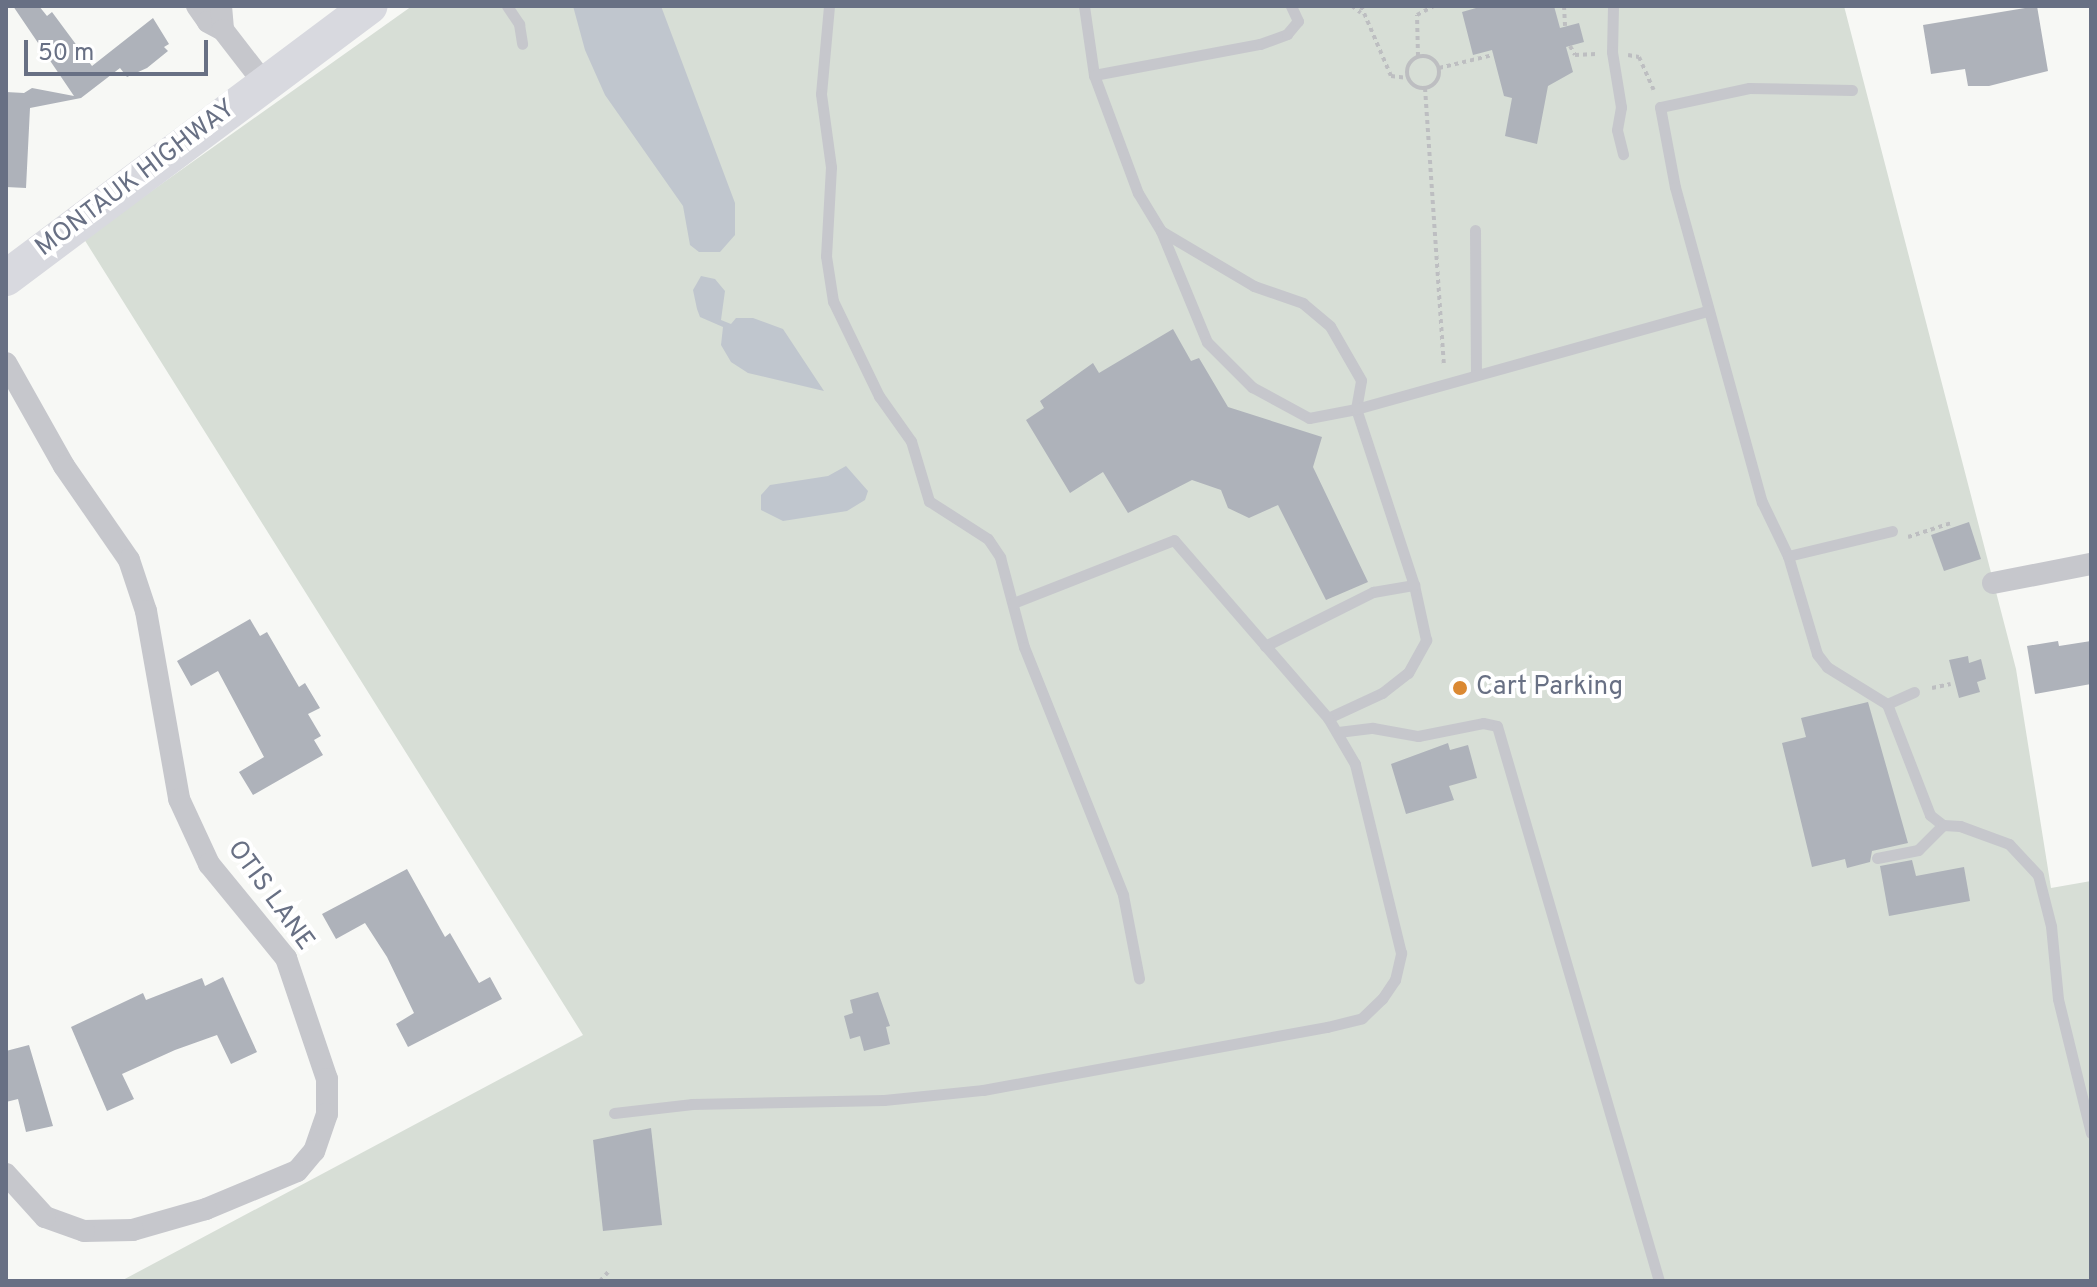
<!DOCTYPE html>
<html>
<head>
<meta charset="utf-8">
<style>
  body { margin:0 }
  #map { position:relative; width:2097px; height:1287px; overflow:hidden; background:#f7f8f5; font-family:Overpass,sans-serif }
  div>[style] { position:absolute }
  .green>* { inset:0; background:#d7ded6 }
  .water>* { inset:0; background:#c0c6ce }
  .building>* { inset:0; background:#aeb2ba }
  .path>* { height:4px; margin-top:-2px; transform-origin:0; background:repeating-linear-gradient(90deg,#bdbec1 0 4px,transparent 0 8px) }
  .path>.ring { margin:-2px; padding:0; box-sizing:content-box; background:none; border:4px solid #bdbec1; border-radius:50% }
  .lane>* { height:11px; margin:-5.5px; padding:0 5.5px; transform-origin:5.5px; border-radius:5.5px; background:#c6c7cc }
  .street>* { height:22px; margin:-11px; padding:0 11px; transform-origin:11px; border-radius:11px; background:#c6c7cc }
  .primary>* { height:36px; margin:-18px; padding:0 18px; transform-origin:18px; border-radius:18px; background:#d8d9df }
  .dots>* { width:22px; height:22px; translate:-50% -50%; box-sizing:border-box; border:4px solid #fff; border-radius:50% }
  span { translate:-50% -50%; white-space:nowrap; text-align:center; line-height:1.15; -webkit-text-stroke:8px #fff; paint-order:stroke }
  .street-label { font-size:26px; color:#687084 }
  .poi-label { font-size:26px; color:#687084 }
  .left { translate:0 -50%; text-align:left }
  .frame { position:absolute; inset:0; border:8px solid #687084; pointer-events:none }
  .scale { position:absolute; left:24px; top:40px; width:184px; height:36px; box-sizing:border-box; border:4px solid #687084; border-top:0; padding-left:10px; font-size:24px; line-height:28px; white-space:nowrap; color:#687084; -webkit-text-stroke:6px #fff; paint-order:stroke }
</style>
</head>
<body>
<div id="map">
  <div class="green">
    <div style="clip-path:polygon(412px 6px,1844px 6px,2016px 669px,2051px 888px,2091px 881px,2091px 1281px,121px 1281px,583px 1035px,84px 239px)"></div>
  </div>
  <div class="water">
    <div style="clip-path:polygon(573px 6px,661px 6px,735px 203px,735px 235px,720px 252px,699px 252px,690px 245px,683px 206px,605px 95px,585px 50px)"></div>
    <div style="clip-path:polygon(701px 276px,715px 279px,725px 291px,721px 320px,731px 324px,736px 318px,753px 318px,783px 329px,824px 391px,748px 373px,731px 362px,721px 345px,723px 327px,700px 317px,697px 309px,693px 290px)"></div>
    <div style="clip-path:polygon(846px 466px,868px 491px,865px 500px,847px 511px,783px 521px,761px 510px,761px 495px,770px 485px,828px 476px)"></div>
  </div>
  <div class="building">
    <div style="clip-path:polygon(13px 6px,39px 6px,47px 16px,52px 12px,92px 66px,153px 18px,169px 44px,164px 47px,168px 51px,147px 68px,127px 77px,120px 68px,81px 98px,30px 108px,26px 188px,6px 187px,6px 92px,24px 93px,32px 88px,74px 96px)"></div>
    <div style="clip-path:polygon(1483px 6px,1554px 6px,1560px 28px,1579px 23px,1584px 42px,1566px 47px,1573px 72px,1548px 86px,1537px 144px,1505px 136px,1512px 98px,1504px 96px,1492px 50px,1473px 55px,1462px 12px)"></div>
    <div style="clip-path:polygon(2037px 6px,2048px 71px,1989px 86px,1968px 86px,1965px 69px,1931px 74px,1923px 25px)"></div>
    <div style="clip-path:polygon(1173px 329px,1191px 361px,1199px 358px,1228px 407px,1322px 437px,1313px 467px,1368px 582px,1326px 600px,1278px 505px,1249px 518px,1228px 508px,1221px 490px,1192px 480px,1128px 513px,1103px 472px,1070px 493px,1026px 420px,1044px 408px,1040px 401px,1093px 363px,1099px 373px)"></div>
    <div style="clip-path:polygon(1969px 522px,1981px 559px,1944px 571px,1931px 535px)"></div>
    <div style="clip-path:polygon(250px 619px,260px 636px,267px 632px,299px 687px,305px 683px,320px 708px,308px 714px,321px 736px,314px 740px,323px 755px,253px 795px,239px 772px,264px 757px,218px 671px,191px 686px,177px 661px)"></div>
    <div style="clip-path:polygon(2058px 641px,2059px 646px,2091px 641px,2091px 684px,2035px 694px,2027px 646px)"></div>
    <div style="clip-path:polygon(1968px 656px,1969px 663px,1981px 659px,1986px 679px,1977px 682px,1980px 692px,1959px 698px,1949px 660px)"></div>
    <div style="clip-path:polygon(1868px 702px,1908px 843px,1872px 851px,1870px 862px,1847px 868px,1845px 859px,1812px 867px,1782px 743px,1806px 737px,1801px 718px)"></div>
    <div style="clip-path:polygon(1448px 743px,1450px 750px,1468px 745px,1477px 778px,1449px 786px,1454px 800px,1406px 814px,1391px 764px)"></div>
    <div style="clip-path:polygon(1912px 860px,1916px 876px,1964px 867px,1970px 901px,1889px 916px,1880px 866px)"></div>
    <div style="clip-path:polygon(407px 869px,445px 937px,450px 933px,479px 983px,490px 977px,502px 999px,408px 1047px,396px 1024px,414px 1013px,387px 957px,365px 923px,336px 939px,322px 914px)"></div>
    <div style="clip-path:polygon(223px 977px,257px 1052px,231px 1064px,217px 1035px,175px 1050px,122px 1074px,134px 1099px,107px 1111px,71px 1027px,143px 993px,146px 1000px,202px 978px,205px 986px)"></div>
    <div style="clip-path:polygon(878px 992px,890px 1026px,886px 1027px,890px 1044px,864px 1051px,860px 1036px,850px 1039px,844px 1016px,853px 1013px,850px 1000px)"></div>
    <div style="clip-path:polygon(29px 1045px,53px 1126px,26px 1132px,18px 1099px,6px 1102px,6px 1051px)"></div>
    <div style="clip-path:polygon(651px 1128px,662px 1225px,603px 1231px,593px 1140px)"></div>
  </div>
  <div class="path">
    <div style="left:1352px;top:6px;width:11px;rotate:38deg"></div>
    <div style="left:1361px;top:6px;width:76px;rotate:66.8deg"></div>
    <div style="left:1391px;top:76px;width:17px;rotate:7deg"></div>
    <div style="left:1564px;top:6px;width:20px;rotate:87deg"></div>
    <div style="left:1570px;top:46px;width:10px;rotate:61deg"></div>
    <div style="left:1575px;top:55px;width:21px;rotate:-3deg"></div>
    <div style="left:1628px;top:55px;width:11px;rotate:10deg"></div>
    <div style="left:1639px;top:57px;width:36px;rotate:66deg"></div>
    <div class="ring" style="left:1407px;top:56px;width:28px;height:28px"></div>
    <div style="left:1418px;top:56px;width:41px;rotate:-91.4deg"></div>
    <div style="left:1417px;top:15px;width:19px;rotate:-28deg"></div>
    <div style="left:1439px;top:68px;width:56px;rotate:-13.5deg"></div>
    <div style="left:1425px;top:88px;width:279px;rotate:86.1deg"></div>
    <div style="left:1908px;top:537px;width:45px;rotate:-18deg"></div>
    <div style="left:1932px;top:688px;width:19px;rotate:-12deg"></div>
    <div style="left:600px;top:1281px;width:12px;rotate:-48deg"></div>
  </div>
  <div class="lane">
    <div style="left:507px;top:6px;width:22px;rotate:56deg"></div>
    <div style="left:519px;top:24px;width:20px;rotate:81deg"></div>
    <div style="left:829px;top:6px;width:88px;rotate:95.2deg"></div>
    <div style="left:821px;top:94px;width:74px;rotate:82.2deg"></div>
    <div style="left:831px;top:167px;width:89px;rotate:93.2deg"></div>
    <div style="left:826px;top:256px;width:46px;rotate:81.2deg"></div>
    <div style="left:833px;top:301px;width:106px;rotate:64.2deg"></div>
    <div style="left:879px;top:396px;width:55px;rotate:54.6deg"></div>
    <div style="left:911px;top:441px;width:63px;rotate:73.3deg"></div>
    <div style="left:929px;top:501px;width:70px;rotate:32.8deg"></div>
    <div style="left:988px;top:539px;width:22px;rotate:56deg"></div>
    <div style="left:1000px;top:557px;width:93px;rotate:75.1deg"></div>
    <div style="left:1024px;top:647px;width:267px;rotate:68.2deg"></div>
    <div style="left:1123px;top:895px;width:85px;rotate:79.1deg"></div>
    <div style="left:1084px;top:6px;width:70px;rotate:81.8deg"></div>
    <div style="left:1094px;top:75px;width:126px;rotate:69.6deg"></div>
    <div style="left:1138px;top:193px;width:44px;rotate:58.8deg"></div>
    <div style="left:1613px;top:6px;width:46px;rotate:91.2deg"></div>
    <div style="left:1612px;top:52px;width:56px;rotate:80.7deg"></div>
    <div style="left:1621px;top:107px;width:23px;rotate:100deg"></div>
    <div style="left:1617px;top:130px;width:25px;rotate:76deg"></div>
    <div style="left:1094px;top:75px;width:169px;rotate:-10.6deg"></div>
    <div style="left:1260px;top:44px;width:29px;rotate:-20deg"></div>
    <div style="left:1287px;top:34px;width:17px;rotate:-50deg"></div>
    <div style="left:1298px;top:21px;width:17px;rotate:-115deg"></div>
    <div style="left:1852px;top:90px;width:103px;rotate:-178.9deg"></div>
    <div style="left:1749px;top:88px;width:91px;rotate:167.9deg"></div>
    <div style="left:1660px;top:107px;width:81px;rotate:79.4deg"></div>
    <div style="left:1675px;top:187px;width:327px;rotate:74.6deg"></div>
    <div style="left:1762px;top:502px;width:60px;rotate:64.3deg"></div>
    <div style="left:1788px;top:556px;width:102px;rotate:73.5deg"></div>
    <div style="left:1817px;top:654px;width:16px;rotate:52deg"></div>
    <div style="left:1827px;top:667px;width:70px;rotate:31.7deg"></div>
    <div style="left:1475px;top:230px;width:142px;rotate:89.6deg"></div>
    <div style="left:1788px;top:556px;width:107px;rotate:-13.5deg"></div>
    <div style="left:1265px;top:646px;width:121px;rotate:-26.6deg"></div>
    <div style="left:1373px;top:592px;width:42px;rotate:-9.7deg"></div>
    <div style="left:1914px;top:692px;width:30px;rotate:156deg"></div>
    <div style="left:1887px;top:704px;width:119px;rotate:68.8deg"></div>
    <div style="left:1930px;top:815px;width:16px;rotate:38deg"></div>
    <div style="left:1328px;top:718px;width:60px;rotate:-24.8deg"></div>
    <div style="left:1382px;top:693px;width:33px;rotate:-38deg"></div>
    <div style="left:1408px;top:673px;width:38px;rotate:-61deg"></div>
    <div style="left:1426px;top:640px;width:56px;rotate:-102.3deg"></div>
    <div style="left:1414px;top:585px;width:185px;rotate:-108.2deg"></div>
    <div style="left:1356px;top:409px;width:29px;rotate:-80deg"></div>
    <div style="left:1361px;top:380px;width:62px;rotate:-119.9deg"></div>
    <div style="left:1330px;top:326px;width:35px;rotate:-140deg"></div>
    <div style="left:1303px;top:303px;width:52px;rotate:-160.9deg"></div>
    <div style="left:1254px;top:286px;width:108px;rotate:-149.4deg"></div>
    <div style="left:1161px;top:231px;width:120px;rotate:67.5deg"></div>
    <div style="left:1207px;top:342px;width:64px;rotate:45deg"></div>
    <div style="left:1252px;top:387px;width:65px;rotate:28.5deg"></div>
    <div style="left:1309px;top:418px;width:48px;rotate:-10.8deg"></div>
    <div style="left:1356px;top:409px;width:365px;rotate:-15.6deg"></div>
    <div style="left:1338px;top:732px;width:35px;rotate:-7deg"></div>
    <div style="left:1373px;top:728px;width:46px;rotate:10.1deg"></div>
    <div style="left:1418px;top:736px;width:66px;rotate:-11.3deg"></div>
    <div style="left:1483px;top:723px;width:14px;rotate:12deg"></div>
    <div style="left:1497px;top:726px;width:578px;rotate:73.73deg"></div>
    <div style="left:1877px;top:858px;width:42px;rotate:-11deg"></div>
    <div style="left:1918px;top:850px;width:35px;rotate:-45deg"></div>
    <div style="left:1943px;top:825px;width:17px;rotate:3deg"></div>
    <div style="left:1960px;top:826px;width:52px;rotate:20.2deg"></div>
    <div style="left:2009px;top:844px;width:42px;rotate:46.9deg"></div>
    <div style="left:2038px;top:875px;width:53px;rotate:75.7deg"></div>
    <div style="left:2051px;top:926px;width:73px;rotate:84.5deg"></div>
    <div style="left:2058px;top:999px;width:138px;rotate:76.2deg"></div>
    <div style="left:614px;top:1113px;width:79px;rotate:-6.6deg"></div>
    <div style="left:692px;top:1104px;width:192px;rotate:-1.2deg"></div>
    <div style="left:884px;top:1100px;width:100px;rotate:-5.8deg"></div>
    <div style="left:983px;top:1090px;width:350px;rotate:-10.4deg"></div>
    <div style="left:1327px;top:1027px;width:36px;rotate:-14deg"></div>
    <div style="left:1362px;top:1018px;width:28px;rotate:-44deg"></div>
    <div style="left:1382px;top:999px;width:23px;rotate:-56deg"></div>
    <div style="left:1395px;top:980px;width:28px;rotate:-77deg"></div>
    <div style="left:1401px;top:953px;width:195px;rotate:-103.7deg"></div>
    <div style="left:1355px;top:764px;width:53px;rotate:-120.4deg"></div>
    <div style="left:1328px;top:718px;width:235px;rotate:-130.9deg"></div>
    <div style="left:1174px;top:540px;width:173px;rotate:158.6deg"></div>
  </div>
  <div class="street">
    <div style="left:197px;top:6px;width:19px;rotate:55deg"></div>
    <div style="left:208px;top:22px;width:17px;rotate:28deg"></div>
    <div style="left:221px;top:6px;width:24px;rotate:85deg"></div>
    <div style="left:223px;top:30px;width:67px;rotate:52.3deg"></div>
    <div style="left:6px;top:363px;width:118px;rotate:60.6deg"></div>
    <div style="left:64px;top:466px;width:114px;rotate:55.3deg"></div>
    <div style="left:129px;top:560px;width:54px;rotate:71.6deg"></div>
    <div style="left:146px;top:611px;width:191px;rotate:80deg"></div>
    <div style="left:179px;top:799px;width:72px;rotate:65.2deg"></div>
    <div style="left:209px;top:864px;width:122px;rotate:50.7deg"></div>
    <div style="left:286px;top:958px;width:128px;rotate:71.3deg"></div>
    <div style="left:327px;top:1079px;width:35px;rotate:90deg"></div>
    <div style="left:327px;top:1114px;width:39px;rotate:109deg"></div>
    <div style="left:314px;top:1151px;width:26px;rotate:130deg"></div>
    <div style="left:297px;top:1171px;width:99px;rotate:157.3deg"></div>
    <div style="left:206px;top:1209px;width:76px;rotate:164deg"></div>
    <div style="left:133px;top:1230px;width:49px;rotate:178.8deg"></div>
    <div style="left:84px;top:1231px;width:41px;rotate:-160.3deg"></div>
    <div style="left:45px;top:1217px;width:58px;rotate:-132.2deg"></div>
    <div style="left:1993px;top:583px;width:100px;rotate:-11deg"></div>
  </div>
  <div class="primary">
    <div style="left:6px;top:278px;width:454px;rotate:-36.8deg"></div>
  </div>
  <div class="dots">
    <div style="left:1460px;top:688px;background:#db8932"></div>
  </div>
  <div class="street-label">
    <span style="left:136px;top:179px;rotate:-37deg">MONTAUK HIGHWAY</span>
    <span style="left:270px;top:896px;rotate:54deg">OTIS LANE</span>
  </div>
  <div class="poi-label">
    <span class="left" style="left:1476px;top:688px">Cart Parking</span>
  </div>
  <div class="frame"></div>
  <div class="scale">50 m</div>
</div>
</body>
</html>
